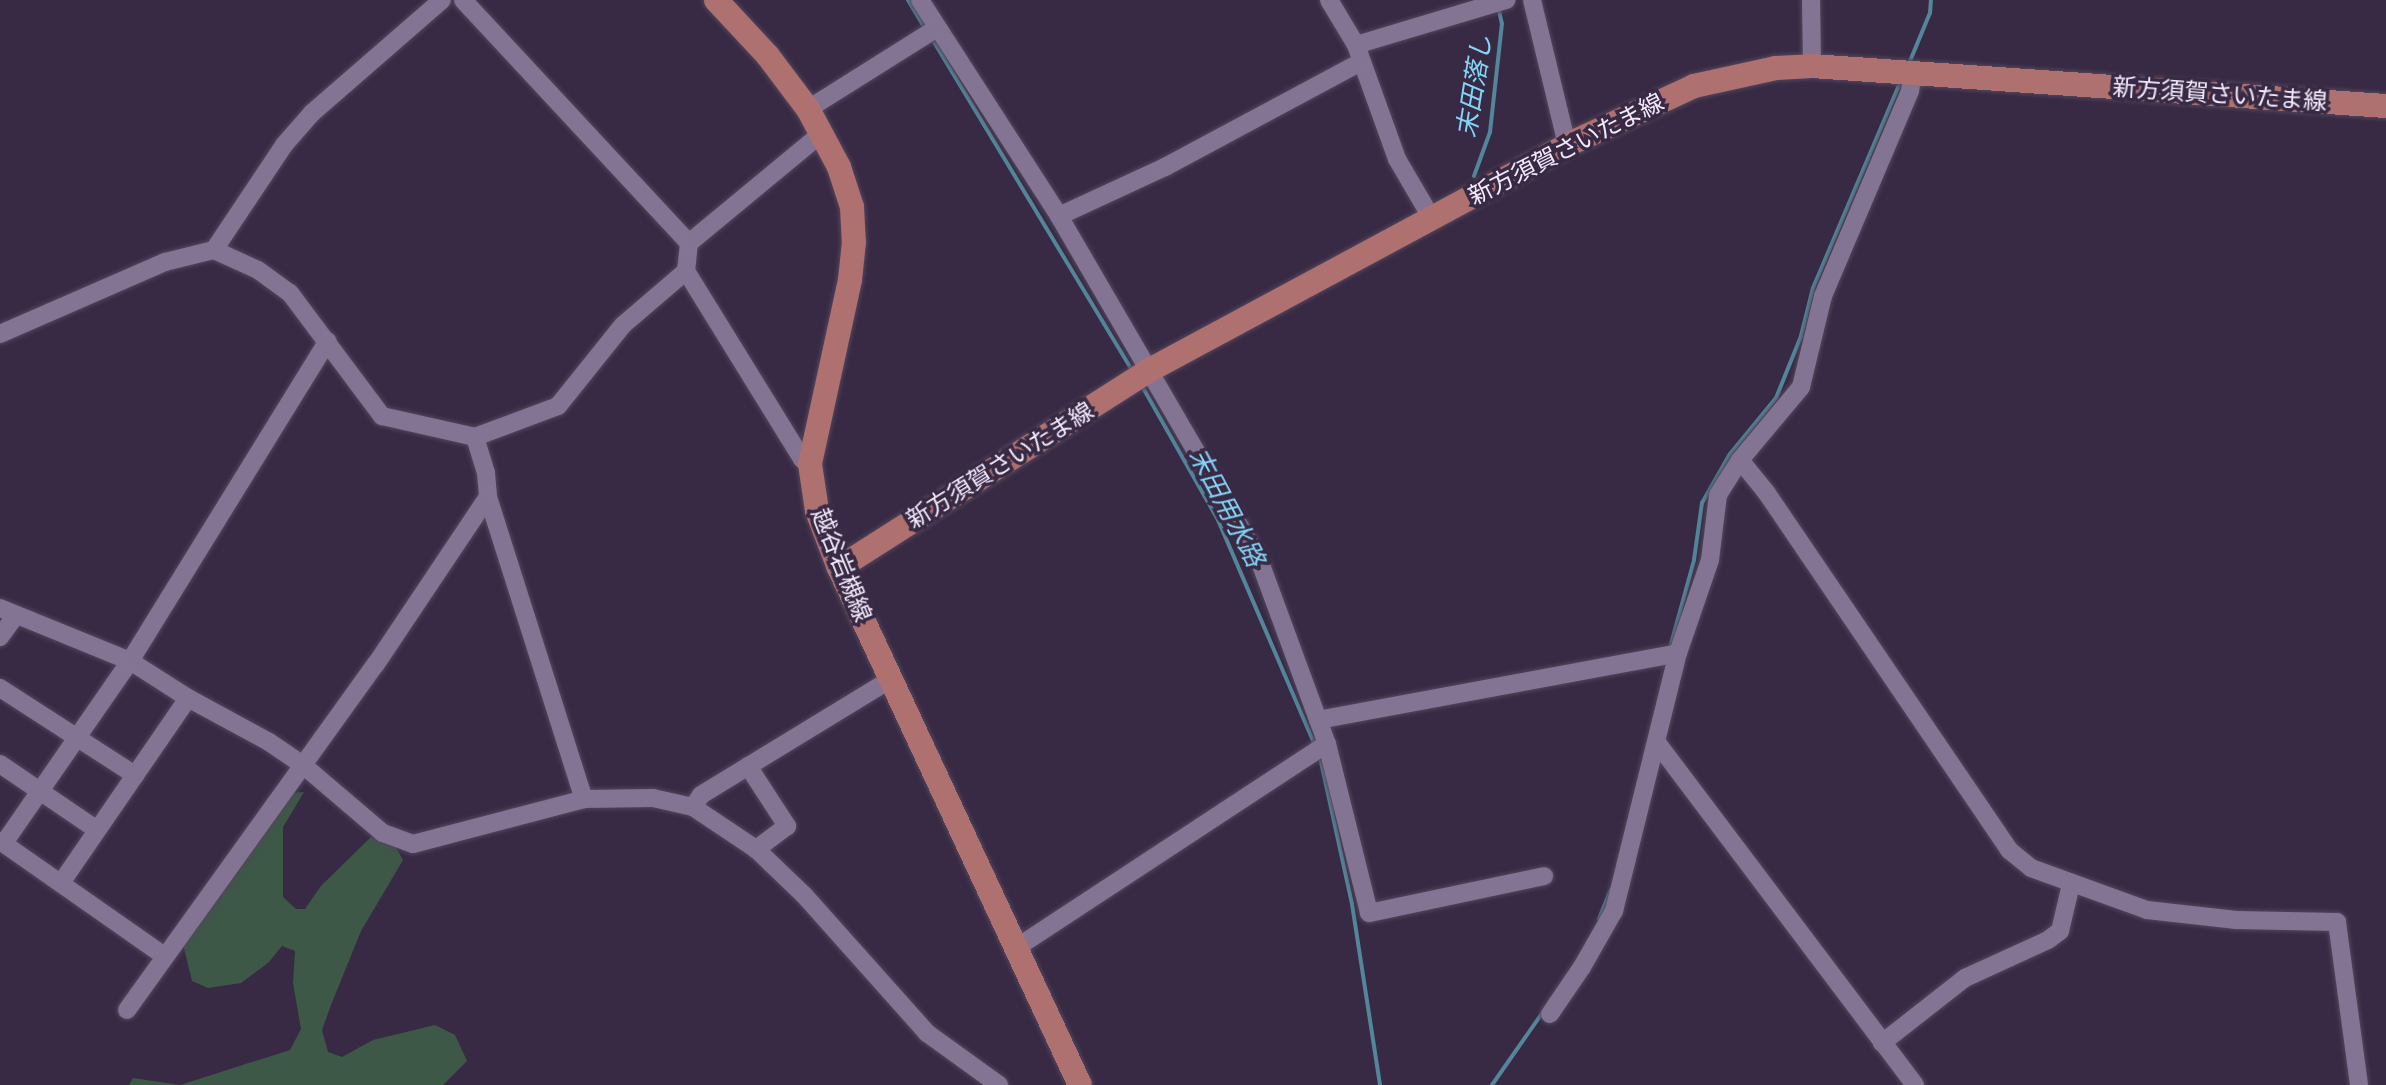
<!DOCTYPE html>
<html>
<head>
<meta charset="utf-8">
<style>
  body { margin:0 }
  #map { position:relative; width:2386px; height:1085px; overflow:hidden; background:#382a44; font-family:"Archivo Narrow","Noto Sans JP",sans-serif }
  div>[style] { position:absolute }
  .green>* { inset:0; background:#3e5848 }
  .stream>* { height:4px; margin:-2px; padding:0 2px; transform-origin:2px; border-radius:2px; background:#53869b }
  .roads { filter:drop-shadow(0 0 2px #52465c) drop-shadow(0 0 2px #52465c) }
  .minor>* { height:18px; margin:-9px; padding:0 9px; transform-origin:9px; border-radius:9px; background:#847493 }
  .major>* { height:24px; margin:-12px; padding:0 12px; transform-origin:12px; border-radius:12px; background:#af7070 }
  span { translate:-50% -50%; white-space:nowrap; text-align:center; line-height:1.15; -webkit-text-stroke:7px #382a44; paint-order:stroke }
  .street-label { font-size:24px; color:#f3eafc }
  .water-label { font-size:26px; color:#83d5f7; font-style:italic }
</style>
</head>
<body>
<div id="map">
  <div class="green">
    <div style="clip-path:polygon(304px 792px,283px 827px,283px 897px,296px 909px,305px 909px,321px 886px,371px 837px,394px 844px,403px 860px,361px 931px,331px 1005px,322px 1030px,328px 1052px,342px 1057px,373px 1040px,435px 1025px,455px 1035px,467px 1061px,443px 1085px,129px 1085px,133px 1078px,180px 1085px,290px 1050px,301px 1029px,293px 983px,295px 951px,282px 946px,269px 962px,241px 983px,208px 988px,192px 981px,183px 944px,288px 793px)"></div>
  </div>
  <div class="stream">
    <div style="left:908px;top:0;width:35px;rotate:59deg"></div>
    <div style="left:931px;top:37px;width:391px;rotate:58.9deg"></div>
    <div style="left:1908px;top:66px;width:57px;rotate:-67.5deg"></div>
    <div style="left:1930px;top:13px;width:13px;rotate:-86deg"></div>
    <div style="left:1474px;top:176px;width:47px;rotate:-70deg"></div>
    <div style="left:1490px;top:132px;width:109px;rotate:-83.7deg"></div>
    <div style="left:1502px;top:24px;width:18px;rotate:-103deg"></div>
    <div style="left:1142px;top:386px;width:154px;rotate:60.4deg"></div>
    <div style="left:1218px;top:520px;width:245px;rotate:66.7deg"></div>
    <div style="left:1670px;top:648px;width:91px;rotate:-74.7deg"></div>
    <div style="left:1694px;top:560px;width:58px;rotate:-82deg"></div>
    <div style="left:1702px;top:503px;width:56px;rotate:-60.3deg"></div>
    <div style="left:1730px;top:454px;width:72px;rotate:-50.6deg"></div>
    <div style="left:1776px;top:398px;width:67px;rotate:-68deg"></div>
    <div style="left:1801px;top:336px;width:49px;rotate:-76deg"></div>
    <div style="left:1813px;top:288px;width:225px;rotate:-67deg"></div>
    <div style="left:1320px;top:757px;width:150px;rotate:77.7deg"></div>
    <div style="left:1352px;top:904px;width:183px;rotate:81.2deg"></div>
    <div style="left:1599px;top:919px;width:31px;rotate:-68deg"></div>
    <div style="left:1492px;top:1085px;width:89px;rotate:-55.1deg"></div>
  </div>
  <div class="roads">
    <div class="minor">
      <div style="left:463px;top:0;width:332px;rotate:47.1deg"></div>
      <div style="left:689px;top:243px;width:28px;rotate:96deg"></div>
      <div style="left:686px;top:271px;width:221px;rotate:58.3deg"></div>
      <div style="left:802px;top:459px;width:9px;rotate:32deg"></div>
      <div style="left:920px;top:0;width:257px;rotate:57.2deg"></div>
      <div style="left:1059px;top:216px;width:400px;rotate:59.8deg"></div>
      <div style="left:1260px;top:562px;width:194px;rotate:69.8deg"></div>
      <div style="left:1327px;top:744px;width:174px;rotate:76deg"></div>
      <div style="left:1369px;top:913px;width:179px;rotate:-11.9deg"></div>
      <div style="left:1329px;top:0;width:52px;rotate:59deg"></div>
      <div style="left:1356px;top:45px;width:121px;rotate:70.2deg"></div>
      <div style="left:1397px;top:159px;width:69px;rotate:59.7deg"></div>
      <div style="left:1532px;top:0;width:149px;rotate:76.4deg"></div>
      <div style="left:1811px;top:0;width:66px;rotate:89.1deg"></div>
      <div style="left:1356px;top:45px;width:157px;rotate:-16.7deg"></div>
      <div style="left:808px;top:109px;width:152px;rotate:-32.1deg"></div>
      <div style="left:1059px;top:216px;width:117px;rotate:-24.8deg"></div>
      <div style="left:1165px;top:167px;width:222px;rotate:-28.2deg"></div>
      <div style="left:689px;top:243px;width:173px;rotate:-39.6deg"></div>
      <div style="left:214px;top:250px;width:48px;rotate:24.4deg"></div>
      <div style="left:258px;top:270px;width:39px;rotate:36deg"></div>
      <div style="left:290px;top:293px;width:154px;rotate:53.2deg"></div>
      <div style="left:382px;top:416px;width:95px;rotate:12.7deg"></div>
      <div style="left:475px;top:437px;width:89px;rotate:-20.5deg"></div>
      <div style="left:558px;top:406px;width:104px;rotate:-51.3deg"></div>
      <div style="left:623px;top:325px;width:83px;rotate:-40.6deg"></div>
      <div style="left:0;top:334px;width:180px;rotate:-23.6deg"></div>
      <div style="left:165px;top:262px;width:50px;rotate:-13.8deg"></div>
      <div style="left:214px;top:250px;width:126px;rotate:-56.3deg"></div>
      <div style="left:284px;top:145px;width:43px;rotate:-48.8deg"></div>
      <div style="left:312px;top:113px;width:172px;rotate:-41deg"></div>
      <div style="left:475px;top:437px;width:38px;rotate:73deg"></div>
      <div style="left:486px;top:473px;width:24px;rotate:85deg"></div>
      <div style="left:488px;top:497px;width:317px;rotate:72.4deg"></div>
      <div style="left:1740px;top:460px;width:41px;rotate:50.9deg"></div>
      <div style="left:1766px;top:492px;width:433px;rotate:55.8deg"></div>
      <div style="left:2009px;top:850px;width:28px;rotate:39deg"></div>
      <div style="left:2031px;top:868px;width:123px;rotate:19.9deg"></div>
      <div style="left:2147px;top:910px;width:90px;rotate:6.4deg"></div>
      <div style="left:2236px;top:920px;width:101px;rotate:1.1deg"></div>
      <div style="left:2337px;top:922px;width:164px;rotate:82.3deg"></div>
      <div style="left:0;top:608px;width:140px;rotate:22.2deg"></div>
      <div style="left:130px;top:661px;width:69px;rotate:32.5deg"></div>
      <div style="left:188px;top:698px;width:92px;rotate:28.5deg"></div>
      <div style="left:269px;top:742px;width:41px;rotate:34.1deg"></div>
      <div style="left:303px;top:765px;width:105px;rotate:40.4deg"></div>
      <div style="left:383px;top:833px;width:32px;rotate:20deg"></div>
      <div style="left:413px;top:844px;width:177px;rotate:-14.7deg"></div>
      <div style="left:584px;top:799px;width:69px;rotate:-0.8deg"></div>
      <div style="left:653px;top:798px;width:41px;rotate:12.7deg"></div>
      <div style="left:693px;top:807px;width:76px;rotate:33.7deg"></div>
      <div style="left:756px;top:849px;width:66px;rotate:43.8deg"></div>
      <div style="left:804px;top:895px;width:185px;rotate:48.3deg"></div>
      <div style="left:927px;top:1033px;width:89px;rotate:35.8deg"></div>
      <div style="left:0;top:637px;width:27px;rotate:-54deg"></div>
      <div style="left:0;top:688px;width:161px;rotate:32.8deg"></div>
      <div style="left:1318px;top:720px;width:366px;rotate:-10.5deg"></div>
      <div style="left:1658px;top:744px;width:427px;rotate:53deg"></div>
      <div style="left:0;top:764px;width:117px;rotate:34.2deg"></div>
      <div style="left:748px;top:766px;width:72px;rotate:57deg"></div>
      <div style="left:787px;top:826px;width:39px;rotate:143deg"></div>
      <div style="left:693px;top:807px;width:14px;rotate:-56deg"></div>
      <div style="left:701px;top:795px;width:223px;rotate:-31.4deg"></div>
      <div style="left:0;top:841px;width:200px;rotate:35deg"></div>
      <div style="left:4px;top:843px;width:221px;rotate:-55.3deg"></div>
      <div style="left:130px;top:661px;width:376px;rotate:-58.3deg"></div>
      <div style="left:61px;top:883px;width:224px;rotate:-55.5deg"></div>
      <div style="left:1016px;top:948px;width:372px;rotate:-33.3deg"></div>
      <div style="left:127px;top:1010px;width:426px;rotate:-54.3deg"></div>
      <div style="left:376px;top:664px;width:201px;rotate:-56.2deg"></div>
      <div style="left:1550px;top:1014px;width:57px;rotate:-55.8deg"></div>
      <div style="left:1582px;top:967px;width:64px;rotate:-60.3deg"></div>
      <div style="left:1614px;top:911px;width:266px;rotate:-76.1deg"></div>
      <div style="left:1678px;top:653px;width:98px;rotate:-71deg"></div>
      <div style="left:1710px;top:560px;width:65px;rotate:-83deg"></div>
      <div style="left:1718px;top:495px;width:41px;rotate:-57.8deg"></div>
      <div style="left:1740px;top:460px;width:95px;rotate:-50.1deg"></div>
      <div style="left:1801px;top:387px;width:94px;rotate:-76.4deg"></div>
      <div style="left:1823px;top:296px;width:223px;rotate:-67deg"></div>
      <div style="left:1910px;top:91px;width:20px;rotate:-81deg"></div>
      <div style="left:1882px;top:1043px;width:105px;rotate:-38.1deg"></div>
      <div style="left:1965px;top:978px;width:91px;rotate:-24.6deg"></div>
      <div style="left:2048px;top:940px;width:15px;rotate:-37deg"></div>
      <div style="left:2060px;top:931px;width:48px;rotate:-76.8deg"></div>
    </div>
    <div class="major">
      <div style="left:716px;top:0;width:76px;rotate:47.1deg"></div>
      <div style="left:768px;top:56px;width:66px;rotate:53deg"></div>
      <div style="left:808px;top:109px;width:66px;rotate:61.9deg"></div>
      <div style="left:839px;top:167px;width:42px;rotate:72deg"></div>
      <div style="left:852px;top:207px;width:35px;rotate:87deg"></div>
      <div style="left:854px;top:242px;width:38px;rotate:96deg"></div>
      <div style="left:850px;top:280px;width:188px;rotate:102.3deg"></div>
      <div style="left:810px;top:464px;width:48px;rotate:81.5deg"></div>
      <div style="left:817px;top:511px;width:61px;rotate:68.9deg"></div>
      <div style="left:839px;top:568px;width:570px;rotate:65.01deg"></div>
      <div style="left:839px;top:568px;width:366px;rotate:-32.5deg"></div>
      <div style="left:1148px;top:371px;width:476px;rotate:-28.3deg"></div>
      <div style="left:1567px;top:145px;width:140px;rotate:-24.9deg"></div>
      <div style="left:1694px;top:86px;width:84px;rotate:-12.4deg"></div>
      <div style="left:1776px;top:68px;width:36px;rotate:-3deg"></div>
      <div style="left:1812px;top:66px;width:575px;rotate:3.99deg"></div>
    </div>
  </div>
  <div class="street-label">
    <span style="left:2220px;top:94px;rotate:4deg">新方須賀さいたま線</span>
    <span style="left:1566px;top:149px;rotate:-27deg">新方須賀さいたま線</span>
    <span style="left:1000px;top:465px;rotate:-32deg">新方須賀さいたま線</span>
    <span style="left:842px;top:565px;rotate:68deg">越谷岩槻線</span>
  </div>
  <div class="water-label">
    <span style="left:1474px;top:86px;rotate:-81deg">末田落し</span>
    <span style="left:1227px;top:507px;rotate:62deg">末田用水路</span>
  </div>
</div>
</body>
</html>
